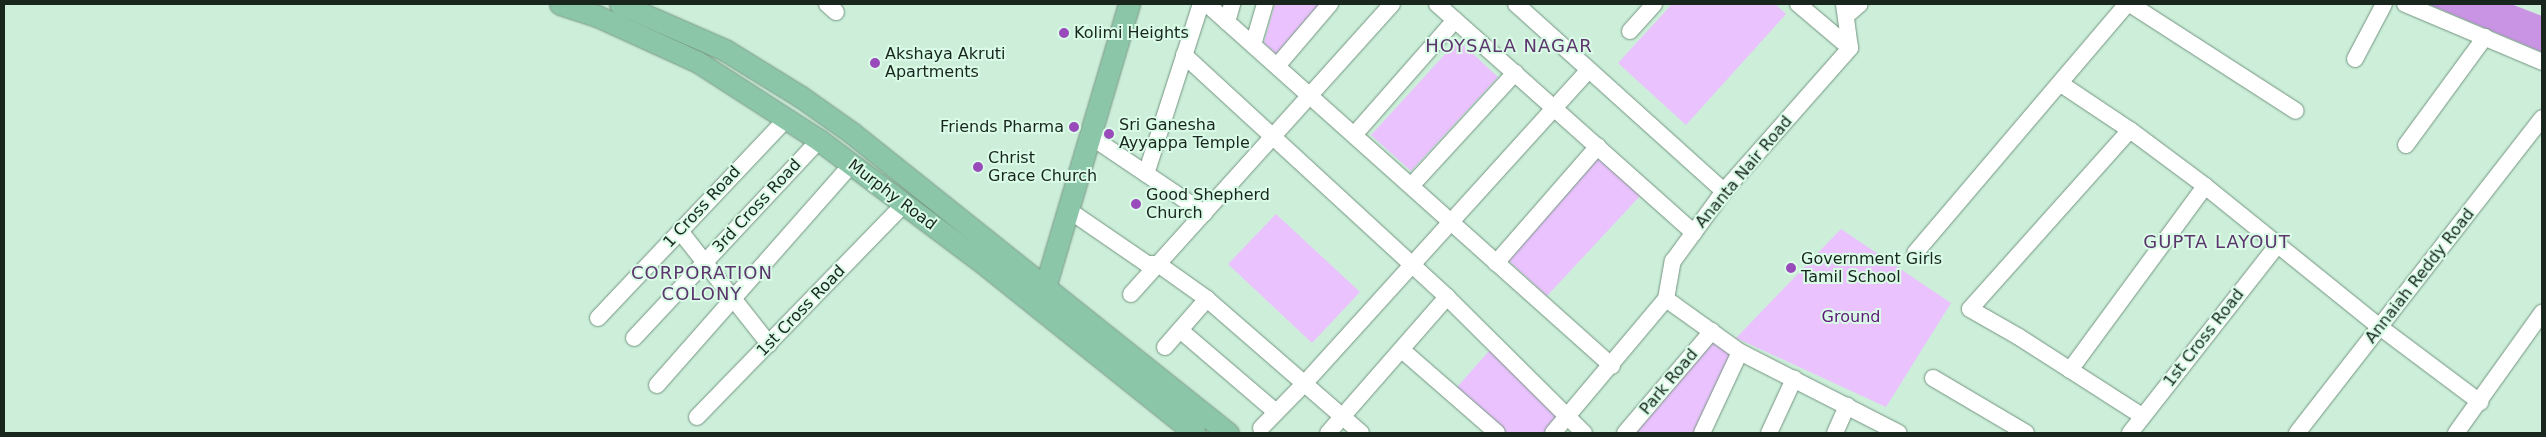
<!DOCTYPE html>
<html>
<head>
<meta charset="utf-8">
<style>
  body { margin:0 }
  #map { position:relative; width:2546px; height:437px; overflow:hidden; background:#cdefda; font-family:"DejaVu Sans",sans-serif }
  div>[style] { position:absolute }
  .green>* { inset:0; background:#eac2fd }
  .water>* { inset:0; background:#ca94e4 }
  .roads { filter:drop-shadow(0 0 1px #749480) drop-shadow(0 0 1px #749480) }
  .minor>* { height:16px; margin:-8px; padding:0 8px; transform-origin:8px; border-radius:8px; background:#fff }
  .major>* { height:21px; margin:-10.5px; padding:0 10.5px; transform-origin:10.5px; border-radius:10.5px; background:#8cc6a8 }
  .dots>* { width:14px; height:14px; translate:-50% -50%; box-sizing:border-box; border:2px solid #dafce7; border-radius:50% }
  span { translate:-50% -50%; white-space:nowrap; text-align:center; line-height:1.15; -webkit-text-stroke:4px #dafce7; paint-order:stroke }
  .poi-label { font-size:16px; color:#19261e }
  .left { translate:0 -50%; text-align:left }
  .right { translate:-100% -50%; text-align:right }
  .street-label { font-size:16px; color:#19261e }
  .park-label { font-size:16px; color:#5d1977 }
  .neighbourhood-label { font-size:18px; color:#5c356d; letter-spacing:1px }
  .frame { position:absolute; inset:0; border:5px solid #19261e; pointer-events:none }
</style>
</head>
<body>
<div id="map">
  <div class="green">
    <div style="clip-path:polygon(1275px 4px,1320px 4px,1276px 54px,1264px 43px)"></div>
    <div style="clip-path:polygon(1672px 4px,1775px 4px,1786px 14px,1686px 125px,1618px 63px)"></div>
    <div style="clip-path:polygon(1458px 40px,1498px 77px,1411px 171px,1371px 135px)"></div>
    <div style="clip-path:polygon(1591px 148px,1641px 195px,1547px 296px,1497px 250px)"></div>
    <div style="clip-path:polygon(1276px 214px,1360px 292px,1312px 343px,1228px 264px)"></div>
    <div style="clip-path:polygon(1841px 229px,1951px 303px,1886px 407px,1736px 338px)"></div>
    <div style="clip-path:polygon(1714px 339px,1734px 357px,1695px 433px,1632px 433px)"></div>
    <div style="clip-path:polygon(1490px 350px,1560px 414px,1543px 433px,1507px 433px,1457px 387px)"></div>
  </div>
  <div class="water">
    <div style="clip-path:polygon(2428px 4px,2511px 4px,2542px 16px,2542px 52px)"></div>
  </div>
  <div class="roads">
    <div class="minor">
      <div style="left:827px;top:4px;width:12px;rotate:42deg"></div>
      <div style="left:1207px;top:4px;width:543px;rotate:41.79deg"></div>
      <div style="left:1437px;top:4px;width:344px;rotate:41.7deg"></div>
      <div style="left:1516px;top:4px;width:280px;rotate:42deg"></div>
      <div style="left:1798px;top:4px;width:68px;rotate:40.2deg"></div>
      <div style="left:2130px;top:4px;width:197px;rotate:32.8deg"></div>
      <div style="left:2405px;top:4px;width:149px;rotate:22.9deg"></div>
      <div style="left:1846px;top:16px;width:18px;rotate:-41deg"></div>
      <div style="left:1227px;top:22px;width:19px;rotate:-74deg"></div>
      <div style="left:1630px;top:31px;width:36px;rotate:-48deg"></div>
      <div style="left:1253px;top:45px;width:43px;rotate:-73.7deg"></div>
      <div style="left:1184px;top:55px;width:357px;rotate:42.6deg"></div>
      <div style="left:1447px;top:297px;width:193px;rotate:44.8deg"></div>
      <div style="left:2355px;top:59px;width:62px;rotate:-62.2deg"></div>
      <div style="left:1277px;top:66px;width:82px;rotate:-49.5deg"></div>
      <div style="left:2061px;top:84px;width:83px;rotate:33.7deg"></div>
      <div style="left:2130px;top:130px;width:94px;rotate:36.7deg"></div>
      <div style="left:2205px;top:186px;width:226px;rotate:38.9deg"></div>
      <div style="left:2381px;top:328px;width:124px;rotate:36.8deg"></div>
      <div style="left:2130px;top:130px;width:240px;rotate:131.8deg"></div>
      <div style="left:1970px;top:309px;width:56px;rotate:29.7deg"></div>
      <div style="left:2019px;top:337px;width:146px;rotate:32.7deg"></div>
      <div style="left:1354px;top:135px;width:153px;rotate:-48.7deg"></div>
      <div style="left:1090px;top:136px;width:138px;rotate:34deg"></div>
      <div style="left:2406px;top:145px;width:134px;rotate:-53.8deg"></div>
      <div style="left:1146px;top:174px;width:179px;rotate:-72.1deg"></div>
      <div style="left:1411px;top:186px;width:154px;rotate:-47.4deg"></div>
      <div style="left:1067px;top:209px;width:97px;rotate:34.5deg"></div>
      <div style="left:1147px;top:264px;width:11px"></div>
      <div style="left:1158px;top:264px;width:60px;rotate:35.5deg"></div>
      <div style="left:1207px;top:299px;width:204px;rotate:41deg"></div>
      <div style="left:680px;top:231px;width:144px;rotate:51.8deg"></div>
      <div style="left:1915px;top:253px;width:327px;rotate:-49.6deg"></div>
      <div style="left:1496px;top:263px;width:155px;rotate:-48.9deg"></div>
      <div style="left:1131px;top:294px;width:390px;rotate:-48deg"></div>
      <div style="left:1666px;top:299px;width:91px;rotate:35.6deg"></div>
      <div style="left:1740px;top:352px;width:178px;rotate:27deg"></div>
      <div style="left:598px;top:318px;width:274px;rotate:-46.6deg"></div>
      <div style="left:1180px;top:330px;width:126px;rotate:40.5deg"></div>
      <div style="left:634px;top:338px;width:271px;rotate:-46.9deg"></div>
      <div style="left:1165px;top:347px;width:64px;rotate:-48.8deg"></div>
      <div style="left:1402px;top:350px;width:126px;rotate:41.1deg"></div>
      <div style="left:2070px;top:370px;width:228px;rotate:-53.7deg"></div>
      <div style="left:1933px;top:378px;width:108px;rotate:30.6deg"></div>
      <div style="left:657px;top:385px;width:295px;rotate:-48.6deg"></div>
      <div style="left:697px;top:417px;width:297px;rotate:-45.8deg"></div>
      <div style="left:1261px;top:428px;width:62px;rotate:-45.7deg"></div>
      <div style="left:1304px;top:384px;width:424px;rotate:-47.8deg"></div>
      <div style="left:1328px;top:433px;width:181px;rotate:-48.8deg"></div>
      <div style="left:1553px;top:433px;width:175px;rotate:-49.9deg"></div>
      <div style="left:1666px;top:299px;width:39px;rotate:-80deg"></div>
      <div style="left:1673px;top:261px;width:87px;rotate:-53.9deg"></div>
      <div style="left:1724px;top:191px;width:191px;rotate:-48.6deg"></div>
      <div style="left:1850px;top:48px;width:44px;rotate:-97.8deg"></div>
      <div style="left:1625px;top:433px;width:134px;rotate:-49.5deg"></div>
      <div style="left:1702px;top:433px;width:89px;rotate:-64.9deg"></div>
      <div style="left:1769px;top:433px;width:60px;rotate:-65.2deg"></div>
      <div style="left:1835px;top:433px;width:30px;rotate:-66deg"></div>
      <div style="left:2130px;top:433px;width:240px;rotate:-51.9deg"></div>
      <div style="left:2297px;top:433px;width:399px;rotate:-52.1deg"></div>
      <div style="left:2456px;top:433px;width:148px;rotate:-54.4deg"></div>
    </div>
    <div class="major">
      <div style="left:560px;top:4px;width:39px;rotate:18deg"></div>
      <div style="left:597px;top:16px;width:111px;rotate:24.5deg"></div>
      <div style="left:698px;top:62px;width:144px;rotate:32.8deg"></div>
      <div style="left:819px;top:140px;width:211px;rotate:36.9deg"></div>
      <div style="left:988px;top:267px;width:265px;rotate:38.7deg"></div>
      <div style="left:620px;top:4px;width:115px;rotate:23.7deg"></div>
      <div style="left:725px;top:50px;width:89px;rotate:31.7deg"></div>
      <div style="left:801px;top:97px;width:62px;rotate:35.2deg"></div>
      <div style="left:852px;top:133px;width:481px;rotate:38.6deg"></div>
      <div style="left:1041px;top:301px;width:310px;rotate:-73.5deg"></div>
    </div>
  </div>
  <div class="dots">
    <div style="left:1064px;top:33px;background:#9a4bbb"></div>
    <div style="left:875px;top:63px;background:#9a4bbb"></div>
    <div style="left:1074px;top:127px;background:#9a4bbb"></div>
    <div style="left:1109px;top:134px;background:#9a4bbb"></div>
    <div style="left:978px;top:167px;background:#9a4bbb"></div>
    <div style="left:1136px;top:204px;background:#9a4bbb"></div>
    <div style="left:1791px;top:268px;background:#9a4bbb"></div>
  </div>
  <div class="poi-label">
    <span class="left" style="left:1074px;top:33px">Kolimi Heights</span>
    <span class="left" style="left:885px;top:63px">Akshaya Akruti<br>Apartments</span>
    <span class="left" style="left:1119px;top:134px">Sri Ganesha<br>Ayyappa Temple</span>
    <span class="right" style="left:1064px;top:127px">Friends Pharma</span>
    <span class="left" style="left:988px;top:167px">Christ<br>Grace Church</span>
    <span class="left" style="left:1146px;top:204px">Good Shepherd<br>Church</span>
    <span class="left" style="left:1801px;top:268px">Government Girls<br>Tamil School</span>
  </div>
  <div class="street-label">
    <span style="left:1744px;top:172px;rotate:-50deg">Ananta Nair Road</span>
    <span style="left:892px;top:195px;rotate:37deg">Murphy Road</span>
    <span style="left:757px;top:206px;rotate:-47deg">3rd Cross Road</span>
    <span style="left:702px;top:207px;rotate:-47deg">1 Cross Road</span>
    <span style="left:2420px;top:276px;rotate:-52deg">Annaiah Reddy Road</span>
    <span style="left:801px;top:311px;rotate:-46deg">1st Cross Road</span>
    <span style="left:2204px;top:338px;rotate:-52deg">1st Cross Road</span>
    <span style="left:1669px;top:382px;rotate:-50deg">Park Road</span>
  </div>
  <div class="park-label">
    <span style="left:1851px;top:317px">Ground</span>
  </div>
  <div class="neighbourhood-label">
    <span style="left:1509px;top:46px">HOYSALA NAGAR</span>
    <span style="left:2217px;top:242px">GUPTA LAYOUT</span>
    <span style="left:702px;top:284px">CORPORATION<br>COLONY</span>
  </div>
  <div class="frame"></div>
</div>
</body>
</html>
